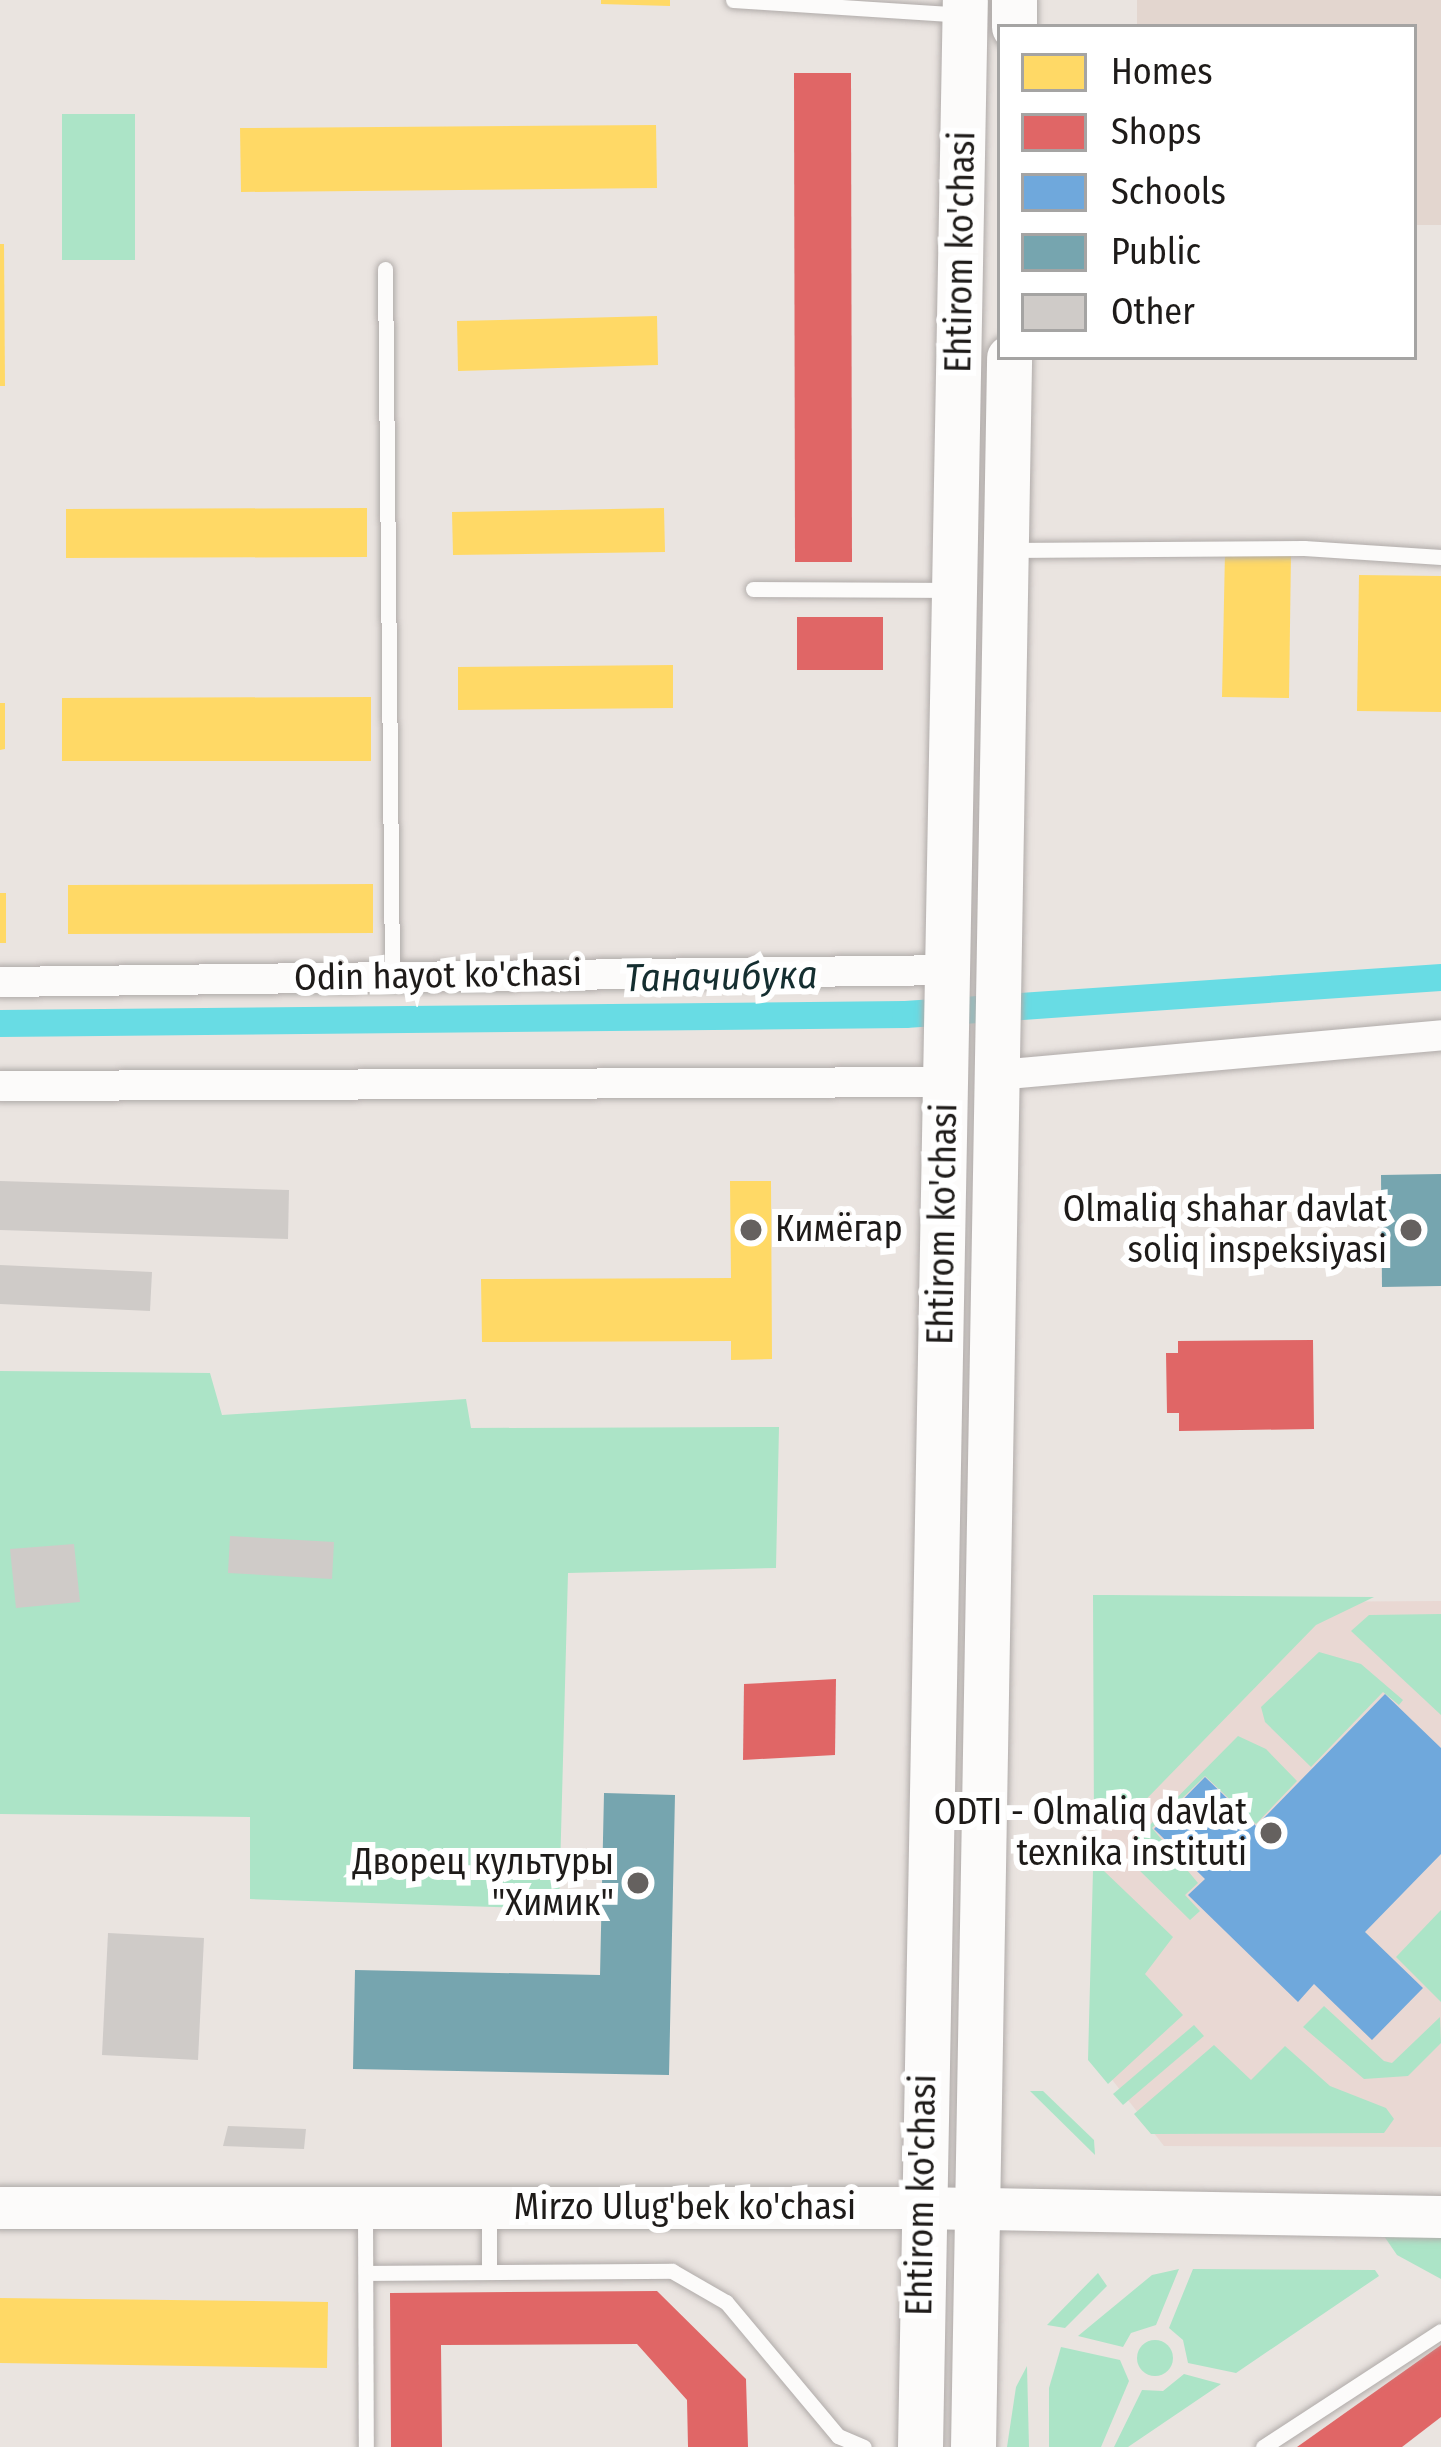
<!DOCTYPE html>
<html>
<head>
<meta charset="utf-8">
<style>
  body { margin:0 }
  #map { position:relative; width:1441px; height:2447px; overflow:hidden; background:#eae4e0; font-family:"Fira Sans Condensed",sans-serif }
  div>[style] { position:absolute }
  .built>* { inset:0; background:#e3d6cf }
  .education>* { inset:0; background:#e9d8d3 }
  .green>* { inset:0; background:#ace4c7 }
  .round { border-radius:50% }
  .homes>* { inset:0; background:#ffd966 }
  .shops>* { inset:0; background:#e06666 }
  .schools>* { inset:0; background:#6fa8dc }
  .public>* { inset:0; background:#76a5af }
  .canal>* { height:27px; margin:-13.5px; padding:0 13.5px; transform-origin:13.5px; border-radius:13.5px; background:#68dce4 }
  .building>* { inset:0; background:#cfcbc8 }
  .roads { filter:drop-shadow(0 0 3px #b0aba9) drop-shadow(0 0 3px #b0aba9) }
  .lane>* { height:15px; margin:-7.5px; padding:0 7.5px; transform-origin:7.5px; border-radius:7.5px; background:#fcfbfa }
  .street>* { height:30px; margin:-15px; padding:0 15px; transform-origin:15px; border-radius:15px; background:#fcfbfa }
  .secondary>* { height:42px; margin:-21px; padding:0 21px; transform-origin:21px; border-radius:21px; background:#fcfbfa }
  .primary>* { height:45px; margin:-22.5px; padding:0 22.5px; transform-origin:22.5px; border-radius:22.5px; background:#fcfbfa }
  .dots>* { width:33px; height:33px; translate:-50% -50%; box-sizing:border-box; border:6px solid #fff; border-radius:50% }
  span { translate:-50% -50%; white-space:nowrap; text-align:center; line-height:1.15; -webkit-text-stroke:12px #fff; paint-order:stroke }
  .street-label { font-size:36px; color:#1e1b19 }
  .poi-label { font-size:36px; color:#1e1b19 }
  .right { translate:-100% -50%; text-align:right }
  .left { translate:0 -50%; text-align:left }
  .water-label { font-size:39px; color:#142e30; font-style:italic }
  .legend { position:absolute; left:997px; top:24px; width:420px; height:336px; box-sizing:border-box; background:#fff; border:3px solid #a5a4a3; margin:0; padding:15px 21px; list-style:none; font-size:36px; color:#1e1b19 }
  .legend li { display:flex; align-items:center; gap:24px; height:60px }
  .legend b { width:60px; border:3px solid #a5a4a3 }
</style>
</head>
<body>
<div id="map">
  <div class="built">
    <div style="clip-path:polygon(1137px 0,1441px 0,1441px 225px,1414px 225px,1414px 27px,1137px 27px)"></div>
  </div>
  <div class="education">
    <div style="clip-path:polygon(1441px 1601px,1441px 2147px,1164px 2146px,1099px 2063px,1105px 1603px)"></div>
  </div>
  <div class="green">
    <div style="clip-path:polygon(62px 114px,135px 114px,135px 260px,62px 260px)"></div>
    <div style="clip-path:polygon(0 1371px,210px 1373px,222px 1415px,466px 1399px,471px 1428px,779px 1427px,776px 1568px,568px 1573px,559px 1909px,250px 1899px,250px 1817px,0 1814px)"></div>
    <div style="clip-path:polygon(1093px 1595px,1110px 1595px,1374px 1597px,1316px 1625px,1124px 1822px,1094px 1830px)"></div>
    <div style="clip-path:polygon(1441px 1614px,1441px 1715px,1351px 1631px,1369px 1615px)"></div>
    <div style="clip-path:polygon(1319px 1652px,1361px 1664px,1403px 1700px,1399px 1705px,1383px 1692px,1311px 1767px,1265px 1722px,1261px 1707px)"></div>
    <div style="clip-path:polygon(1238px 1736px,1266px 1749px,1297px 1781px,1256px 1824px,1205px 1776px,1152px 1828px,1198px 1883px,1185px 1895px,1200px 1911px,1190px 1920px,1137px 1868px,1137px 1838px)"></div>
    <div style="clip-path:polygon(1093px 1870px,1104px 1871px,1173px 1937px,1145px 1974px,1183px 2015px,1108px 2084px,1088px 2060px)"></div>
    <div style="clip-path:polygon(1441px 1910px,1441px 2002px,1396px 1957px)"></div>
    <div style="clip-path:polygon(1324px 2006px,1384px 2061px,1392px 2063px,1440px 2017px,1441px 2043px,1408px 2076px,1364px 2079px,1303px 2027px)"></div>
    <div style="clip-path:polygon(1194px 2025px,1204px 2036px,1123px 2105px,1113px 2094px)"></div>
    <div style="clip-path:polygon(1214px 2045px,1251px 2080px,1285px 2046px,1330px 2086px,1386px 2108px,1394px 2119px,1384px 2133px,1151px 2134px,1134px 2114px)"></div>
    <div style="clip-path:polygon(1030px 2091px,1043px 2091px,1094px 2140px,1095px 2155px)"></div>
    <div style="clip-path:polygon(1384px 2236px,1441px 2237px,1441px 2279px,1397px 2255px)"></div>
    <div style="clip-path:polygon(1179px 2269px,1156px 2325px,1131px 2333px,1123px 2347px,1078px 2336px,1152px 2275px)"></div>
    <div style="clip-path:polygon(1193px 2269px,1375px 2270px,1379px 2276px,1236px 2373px,1188px 2363px,1183px 2340px,1169px 2328px)"></div>
    <div style="clip-path:polygon(1098px 2273px,1107px 2286px,1065px 2328px,1047px 2325px)"></div>
    <div class="round" style="left:1137px;top:2340px;width:36px;height:36px"></div>
    <div style="clip-path:polygon(1061px 2347px,1120px 2360px,1129px 2381px,1101px 2447px,1049px 2447px,1049px 2388px)"></div>
    <div style="clip-path:polygon(1027px 2366px,1029px 2447px,1007px 2447px,1016px 2387px)"></div>
    <div style="clip-path:polygon(1184px 2374px,1221px 2384px,1128px 2447px,1114px 2447px,1142px 2390px,1163px 2391px)"></div>
  </div>
  <div class="homes">
    <div style="clip-path:polygon(601px 0,670px 0,670px 6px,601px 4px)"></div>
    <div style="clip-path:polygon(656px 125px,657px 188px,241px 192px,240px 128px)"></div>
    <div style="clip-path:polygon(0 244px,4px 244px,5px 386px,0 386px)"></div>
    <div style="clip-path:polygon(657px 316px,658px 365px,458px 371px,457px 321px)"></div>
    <div style="clip-path:polygon(367px 508px,367px 557px,66px 558px,66px 509px)"></div>
    <div style="clip-path:polygon(664px 508px,665px 552px,453px 555px,452px 512px)"></div>
    <div style="clip-path:polygon(1225px 552px,1291px 553px,1289px 698px,1222px 697px)"></div>
    <div style="clip-path:polygon(1359px 575px,1441px 576px,1441px 712px,1357px 711px)"></div>
    <div style="clip-path:polygon(673px 665px,673px 708px,458px 710px,458px 667px)"></div>
    <div style="clip-path:polygon(371px 697px,371px 761px,62px 761px,62px 698px)"></div>
    <div style="clip-path:polygon(0 703px,5px 703px,5px 749px,0 750px)"></div>
    <div style="clip-path:polygon(373px 884px,373px 933px,68px 934px,68px 885px)"></div>
    <div style="clip-path:polygon(0 893px,6px 893px,6px 943px,0 943px)"></div>
    <div style="clip-path:polygon(730px 1181px,771px 1181px,772px 1359px,731px 1360px,731px 1341px,482px 1342px,481px 1279px,731px 1278px)"></div>
    <div style="clip-path:polygon(0 2298px,328px 2302px,327px 2368px,0 2363px)"></div>
  </div>
  <div class="shops">
    <div style="clip-path:polygon(794px 73px,851px 73px,852px 562px,795px 562px)"></div>
    <div style="clip-path:polygon(797px 617px,883px 617px,883px 670px,797px 670px)"></div>
    <div style="clip-path:polygon(1313px 1340px,1314px 1429px,1179px 1431px,1179px 1413px,1167px 1413px,1166px 1353px,1178px 1353px,1178px 1341px)"></div>
    <div style="clip-path:polygon(836px 1679px,835px 1755px,743px 1760px,744px 1684px)"></div>
    <div style="clip-path:polygon(657px 2291px,746px 2379px,748px 2447px,688px 2447px,687px 2400px,637px 2344px,441px 2345px,442px 2447px,391px 2447px,390px 2293px)"></div>
    <div style="clip-path:polygon(1441px 2345px,1441px 2417px,1402px 2447px,1297px 2447px)"></div>
  </div>
  <div class="schools">
    <div style="clip-path:polygon(1385px 1694px,1441px 1748px,1441px 1854px,1365px 1932px,1423px 1988px,1372px 2040px,1314px 1984px,1298px 2002px,1188px 1895px,1205px 1879px,1154px 1829px,1205px 1777px,1256px 1826px)"></div>
  </div>
  <div class="public">
    <div style="clip-path:polygon(1441px 1174px,1441px 1286px,1382px 1287px,1381px 1175px)"></div>
    <div style="clip-path:polygon(604px 1793px,675px 1795px,669px 2075px,353px 2069px,355px 1970px,600px 1975px)"></div>
  </div>
  <div class="canal">
    <div style="left:0;top:1023px;width:905px;rotate:-0.57deg"></div>
    <div style="left:905px;top:1014px;width:537px;rotate:-3.95deg"></div>
  </div>
  <div class="building">
    <div style="clip-path:polygon(0 1181px,289px 1190px,288px 1239px,0 1230px)"></div>
    <div style="clip-path:polygon(0 1265px,152px 1272px,150px 1311px,0 1304px)"></div>
    <div style="clip-path:polygon(230px 1536px,334px 1542px,332px 1579px,228px 1573px)"></div>
    <div style="clip-path:polygon(74px 1544px,80px 1602px,16px 1608px,10px 1549px)"></div>
    <div style="clip-path:polygon(108px 1933px,204px 1938px,198px 2060px,102px 2055px)"></div>
    <div style="clip-path:polygon(228px 2126px,306px 2129px,304px 2149px,223px 2146px)"></div>
  </div>
  <div class="roads">
    <div class="lane">
      <div style="left:733px;top:0;width:229px;rotate:3.7deg"></div>
      <div style="left:385px;top:269px;width:708px;rotate:89.43deg"></div>
      <div style="left:1009px;top:550px;width:295px;rotate:-0.4deg"></div>
      <div style="left:1304px;top:548px;width:137px;rotate:3.8deg"></div>
      <div style="left:753px;top:589px;width:199px;rotate:0.3deg"></div>
      <div style="left:365px;top:2211px;width:236px;rotate:89.8deg"></div>
      <div style="left:489px;top:2272px;width:63px;rotate:-90deg"></div>
      <div style="left:366px;top:2273px;width:306px;rotate:-0.4deg"></div>
      <div style="left:672px;top:2271px;width:62px;rotate:29.9deg"></div>
      <div style="left:726px;top:2302px;width:175px;rotate:50.1deg"></div>
      <div style="left:838px;top:2436px;width:28px;rotate:23deg"></div>
      <div style="left:1263px;top:2447px;width:212px;rotate:-33.1deg"></div>
    </div>
    <div class="street">
      <div style="left:0;top:982px;width:949px;rotate:-0.72deg"></div>
      <div style="left:997px;top:1075px;width:446px;rotate:-5.1deg"></div>
      <div style="left:0;top:1086px;width:947px;rotate:-0.24deg"></div>
    </div>
    <div class="secondary">
      <div style="left:0;top:2208px;width:920px"></div>
      <div style="left:920px;top:2208px;width:521px;rotate:0.99deg"></div>
    </div>
    <div class="primary">
      <div style="left:1014px;top:27px;width:27px;rotate:-90deg"></div>
      <div style="left:920px;top:2447px;width:2447px;rotate:-88.95deg"></div>
      <div style="left:973px;top:2447px;width:2090px;rotate:-89.01deg"></div>
    </div>
  </div>
  <div class="dots">
    <div style="left:751px;top:1230px;background:#65615f"></div>
    <div style="left:1411px;top:1230px;background:#65615f"></div>
    <div style="left:1271px;top:1833px;background:#65615f"></div>
    <div style="left:638px;top:1883px;background:#65615f"></div>
  </div>
  <div class="street-label">
    <span style="left:961px;top:252px;rotate:-89deg">Ehtirom ko'chasi</span>
    <span style="left:438px;top:976px;rotate:-1deg">Odin hayot ko'chasi</span>
    <span style="left:943px;top:1224px;rotate:-89deg">Ehtirom ko'chasi</span>
    <span style="left:922px;top:2195px;rotate:-89deg">Ehtirom ko'chasi</span>
    <span style="left:685px;top:2208px">Mirzo Ulug'bek ko'chasi</span>
  </div>
  <div class="poi-label">
    <span class="right" style="left:1387px;top:1230px">Olmaliq shahar davlat<br>soliq inspeksiyasi</span>
    <span class="left" style="left:775px;top:1230px">Кимёгар</span>
    <span class="right" style="left:1247px;top:1833px">ODTI - Olmaliq davlat<br>texnika instituti</span>
    <span class="right" style="left:614px;top:1883px">Дворец культуры<br>"Химик"</span>
  </div>
  <div class="water-label">
    <span style="left:721px;top:977px;rotate:-1deg">Таначибука</span>
  </div>
  <ul class="legend">
  <li><b style="height:33px;background:#ffd966"></b>Homes</li>
  <li><b style="height:33px;background:#e06666"></b>Shops</li>
  <li><b style="height:33px;background:#6fa8dc"></b>Schools</li>
  <li><b style="height:33px;background:#76a5af"></b>Public</li>
  <li><b style="height:33px;background:#cfcbc8"></b>Other</li>
  </ul>
</div>
</body>
</html>
